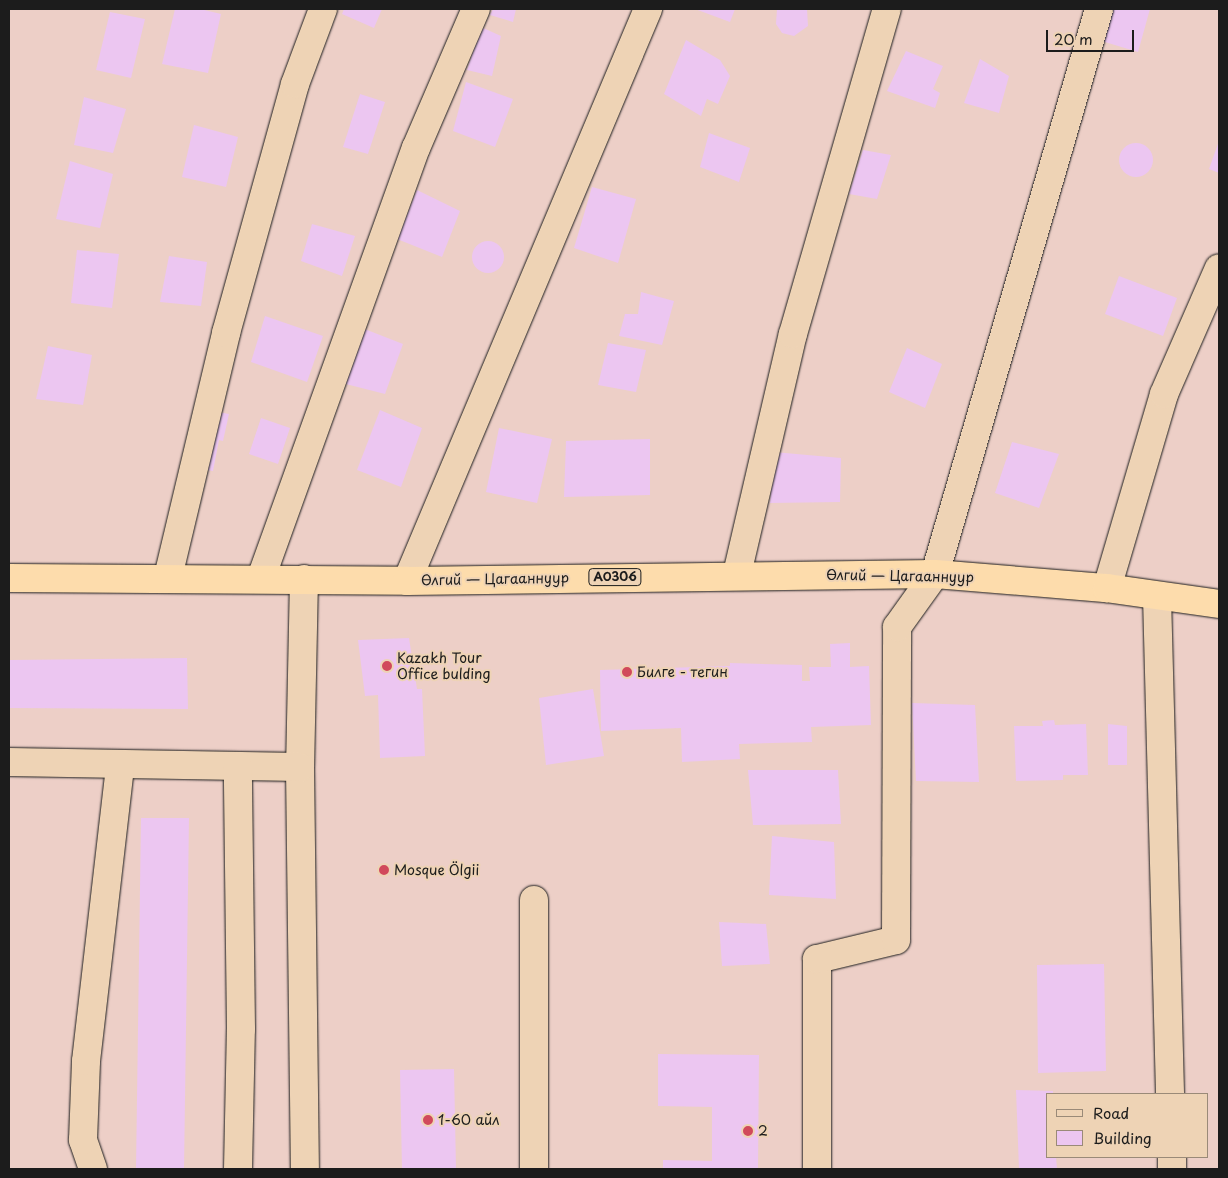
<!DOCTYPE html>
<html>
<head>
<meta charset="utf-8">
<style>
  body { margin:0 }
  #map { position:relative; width:1228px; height:1178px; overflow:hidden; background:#edcfc7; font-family:"Playpen Sans",sans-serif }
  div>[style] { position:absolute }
  .building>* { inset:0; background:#ecc6f1 }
  .round { border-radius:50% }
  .roads { filter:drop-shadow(0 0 1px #1c1c1c) drop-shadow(0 0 1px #1c1c1c) }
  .minor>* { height:28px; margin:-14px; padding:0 14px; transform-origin:14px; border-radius:14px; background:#eed3b5 }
  .highway>* { height:28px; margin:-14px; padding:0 14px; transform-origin:14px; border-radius:14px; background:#fddcac }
  .dots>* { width:14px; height:14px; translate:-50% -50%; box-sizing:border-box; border:2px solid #eed3b5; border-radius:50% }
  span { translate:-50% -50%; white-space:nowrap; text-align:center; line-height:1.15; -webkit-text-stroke:4px #eed3b5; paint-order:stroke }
  .shield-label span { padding:1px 4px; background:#eed3b5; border:1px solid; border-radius:4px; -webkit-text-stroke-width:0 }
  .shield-label { font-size:12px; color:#1c1c1c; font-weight:700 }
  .street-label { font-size:14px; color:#1c1c1c }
  .poi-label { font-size:14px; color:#1c1c1c }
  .left { translate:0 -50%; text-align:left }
  .frame { position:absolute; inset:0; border:10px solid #1c1c1c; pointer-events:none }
  .legend { position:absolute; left:1046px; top:1093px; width:162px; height:65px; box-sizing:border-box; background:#eed3b5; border:1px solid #9a8a78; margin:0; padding:6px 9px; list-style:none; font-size:15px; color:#1c1c1c }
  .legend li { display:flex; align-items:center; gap:10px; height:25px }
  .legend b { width:25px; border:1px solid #9a8a78 }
  .scale { position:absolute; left:1046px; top:30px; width:88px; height:22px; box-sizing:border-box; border:2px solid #1c1c1c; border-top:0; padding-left:6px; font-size:15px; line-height:18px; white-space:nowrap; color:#1c1c1c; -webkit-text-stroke:4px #eed3b5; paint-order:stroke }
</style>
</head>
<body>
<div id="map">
  <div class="building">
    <div style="clip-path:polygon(175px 9px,200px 9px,221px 14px,208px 73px,162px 64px)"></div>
    <div style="clip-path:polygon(344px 9px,382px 9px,374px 28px,342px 14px)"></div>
    <div style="clip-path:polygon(493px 9px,516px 9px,513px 22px,490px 15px)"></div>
    <div style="clip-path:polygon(695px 9px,735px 9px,730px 22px)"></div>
    <div style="clip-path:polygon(777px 9px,807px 9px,808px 26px,794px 36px,782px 33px,776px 24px)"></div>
    <div style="clip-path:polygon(1107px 9px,1150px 9px,1138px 52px,1095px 39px)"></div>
    <div style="clip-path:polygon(110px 12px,145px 19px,131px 78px,96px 70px)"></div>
    <div style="clip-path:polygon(481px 27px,501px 36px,492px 76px,467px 70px)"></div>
    <div style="clip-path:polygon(686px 40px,720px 60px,730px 76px,718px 104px,707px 99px,701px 116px,664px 94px)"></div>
    <div style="clip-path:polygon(906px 51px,943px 66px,933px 89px,940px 93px,935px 108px,887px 91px)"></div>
    <div style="clip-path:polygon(980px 59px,1009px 76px,999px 113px,964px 103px)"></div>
    <div style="clip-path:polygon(466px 82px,513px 99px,495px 147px,453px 131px)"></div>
    <div style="clip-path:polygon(360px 94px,385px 102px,368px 154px,343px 147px)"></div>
    <div style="clip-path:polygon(84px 97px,126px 109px,113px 153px,74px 145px)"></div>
    <div style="clip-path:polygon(194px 125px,238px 137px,226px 187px,182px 177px)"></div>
    <div style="clip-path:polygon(709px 133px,750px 148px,739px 182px,700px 167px)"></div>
    <div style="clip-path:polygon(1219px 141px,1219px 173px,1209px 169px)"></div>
    <div class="round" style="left:1119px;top:143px;width:34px;height:34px"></div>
    <div style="clip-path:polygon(863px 150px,891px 155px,877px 199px,849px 194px)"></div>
    <div style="clip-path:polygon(70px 161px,113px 174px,100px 228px,56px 219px)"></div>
    <div style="clip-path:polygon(592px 187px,636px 199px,618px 263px,574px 248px)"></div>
    <div style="clip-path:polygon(417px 190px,460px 211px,442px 257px,397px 239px)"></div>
    <div style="clip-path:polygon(312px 224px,355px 236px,342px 276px,301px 261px)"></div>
    <div class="round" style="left:472px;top:241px;width:32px;height:32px"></div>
    <div style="clip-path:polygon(77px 250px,119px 254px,112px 308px,71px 303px)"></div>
    <div style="clip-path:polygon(169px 256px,207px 262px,201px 306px,160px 302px)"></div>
    <div style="clip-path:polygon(1119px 276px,1177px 298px,1163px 336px,1105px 314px)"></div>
    <div style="clip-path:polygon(641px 292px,674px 301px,662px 345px,619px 336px,625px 314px,638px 314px)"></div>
    <div style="clip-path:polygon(265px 316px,323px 336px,307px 382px,251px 362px)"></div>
    <div style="clip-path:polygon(362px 328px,403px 344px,385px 394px,338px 382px)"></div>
    <div style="clip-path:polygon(608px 343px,646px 350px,636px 392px,598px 385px)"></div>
    <div style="clip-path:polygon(48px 346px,92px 355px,83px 405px,36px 399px)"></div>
    <div style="clip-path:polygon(907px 348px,942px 364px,925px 408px,889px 392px)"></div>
    <div style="clip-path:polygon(380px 410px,422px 428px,401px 487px,357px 470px)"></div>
    <div style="clip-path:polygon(213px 411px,229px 414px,223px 441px,219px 440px,213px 471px,202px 469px)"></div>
    <div style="clip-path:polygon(261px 418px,290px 428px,278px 464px,249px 454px)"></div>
    <div style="clip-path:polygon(499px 428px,552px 439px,537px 503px,486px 492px)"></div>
    <div style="clip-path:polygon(650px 439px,650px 495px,564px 497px,566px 441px)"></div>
    <div style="clip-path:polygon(1012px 442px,1059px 454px,1039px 508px,995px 493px)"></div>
    <div style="clip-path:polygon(774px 452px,841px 458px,840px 502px,770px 503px)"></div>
    <div style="clip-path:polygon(409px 638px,417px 689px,422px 689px,425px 756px,380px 758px,378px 695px,365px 696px,358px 640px)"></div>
    <div style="clip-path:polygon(850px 643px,850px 667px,869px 666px,871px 725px,811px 727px,812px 742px,739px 744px,740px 759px,682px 762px,681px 728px,601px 731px,600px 670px,730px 666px,730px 663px,802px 665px,802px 681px,810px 681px,809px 667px,831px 667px,830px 644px)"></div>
    <div style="clip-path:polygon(187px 658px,188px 709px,9px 708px,9px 660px)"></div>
    <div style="clip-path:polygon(593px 689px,604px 756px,546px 765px,539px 698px)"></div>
    <div style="clip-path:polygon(912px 703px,975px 705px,979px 782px,916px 781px)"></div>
    <div style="clip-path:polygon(1054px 720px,1055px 725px,1086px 724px,1088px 775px,1063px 775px,1063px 780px,1016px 781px,1014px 726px,1043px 726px,1042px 721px)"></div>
    <div style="clip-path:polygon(1108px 724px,1127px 726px,1127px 765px,1108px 765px)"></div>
    <div style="clip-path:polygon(748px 770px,838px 770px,841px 824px,753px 825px)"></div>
    <div style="clip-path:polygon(141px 818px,189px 818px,184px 1169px,136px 1169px)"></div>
    <div style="clip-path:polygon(772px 836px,834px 842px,836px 899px,769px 895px)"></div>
    <div style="clip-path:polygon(719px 922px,766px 924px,770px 964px,722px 966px)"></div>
    <div style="clip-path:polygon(1104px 964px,1106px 1071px,1038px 1073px,1037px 965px)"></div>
    <div style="clip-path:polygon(658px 1054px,759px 1055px,758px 1169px,663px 1169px,663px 1160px,712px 1161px,712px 1107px,658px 1106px)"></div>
    <div style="clip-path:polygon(454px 1069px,456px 1169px,402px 1169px,400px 1070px)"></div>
    <div style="clip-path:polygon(1016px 1090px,1053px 1091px,1053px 1094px,1047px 1094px,1047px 1157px,1056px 1157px,1057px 1169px,1019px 1169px)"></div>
  </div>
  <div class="roads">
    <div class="minor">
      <div style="left:737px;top:574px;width:246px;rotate:-76.9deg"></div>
      <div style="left:793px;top:334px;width:338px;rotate:-73.9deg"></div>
      <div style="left:168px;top:577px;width:251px;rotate:-76.6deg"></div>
      <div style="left:226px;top:333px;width:258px;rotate:-74.5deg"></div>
      <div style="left:295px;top:84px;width:80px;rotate:-69.5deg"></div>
      <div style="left:261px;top:578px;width:457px;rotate:-70.2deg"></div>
      <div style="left:416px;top:148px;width:151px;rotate:-66.7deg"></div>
      <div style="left:304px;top:579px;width:188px;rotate:91.2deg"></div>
      <div style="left:300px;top:767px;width:402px;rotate:89.3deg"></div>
      <div style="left:407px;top:581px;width:621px;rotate:-67.15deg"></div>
      <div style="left:1107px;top:588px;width:202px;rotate:-73.6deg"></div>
      <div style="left:1164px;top:394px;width:137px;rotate:-66.4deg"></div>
      <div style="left:1157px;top:596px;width:498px;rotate:88.5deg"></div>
      <div style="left:9px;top:762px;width:291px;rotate:1deg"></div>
      <div style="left:1172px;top:1157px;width:12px;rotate:90deg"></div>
      <div style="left:93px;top:1169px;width:31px;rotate:-109deg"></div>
      <div style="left:83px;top:1140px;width:79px;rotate:-87.8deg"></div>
      <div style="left:86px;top:1061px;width:298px;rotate:-83.4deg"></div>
      <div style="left:238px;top:1169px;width:140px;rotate:-88.8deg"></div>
      <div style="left:241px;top:1029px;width:263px;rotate:-90.7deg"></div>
      <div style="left:534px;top:1169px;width:269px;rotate:-90deg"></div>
      <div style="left:817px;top:1169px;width:210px;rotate:-90deg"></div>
      <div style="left:817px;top:959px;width:81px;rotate:-13.5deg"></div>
      <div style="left:896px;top:940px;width:313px;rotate:-89.8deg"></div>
      <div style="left:897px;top:627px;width:65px;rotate:-54.4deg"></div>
      <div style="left:935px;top:574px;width:588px;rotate:-73.81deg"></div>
    </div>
    <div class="highway">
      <div style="left:9px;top:578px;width:398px;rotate:0.4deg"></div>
      <div style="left:407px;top:581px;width:528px;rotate:-0.76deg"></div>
      <div style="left:935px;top:574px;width:173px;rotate:4.7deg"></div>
      <div style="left:1107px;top:588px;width:113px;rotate:8.1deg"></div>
    </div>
  </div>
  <div class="dots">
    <div style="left:387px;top:666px;background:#d1495b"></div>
    <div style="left:627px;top:672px;background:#d1495b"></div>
    <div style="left:384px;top:870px;background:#d1495b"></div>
    <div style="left:428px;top:1120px;background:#d1495b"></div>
    <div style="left:748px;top:1131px;background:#d1495b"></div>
  </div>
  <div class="shield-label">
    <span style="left:615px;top:577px">A0306</span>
  </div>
  <div class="street-label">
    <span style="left:900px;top:576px;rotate:1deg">Өлгий — Цагааннуур</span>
    <span style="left:495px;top:579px;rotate:-1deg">Өлгий — Цагааннуур</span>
  </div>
  <div class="poi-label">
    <span class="left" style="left:397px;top:666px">Kazakh Tour<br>Office bulding</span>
    <span class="left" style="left:637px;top:672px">Билге - тегин</span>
    <span class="left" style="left:394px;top:870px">Mosque Ölgii</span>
    <span class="left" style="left:438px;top:1120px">1-60 айл</span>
    <span class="left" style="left:758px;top:1131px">2</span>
  </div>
  <div class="frame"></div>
  <ul class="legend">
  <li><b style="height:6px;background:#eed3b5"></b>Road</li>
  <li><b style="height:14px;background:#ecc6f1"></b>Building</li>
  </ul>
  <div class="scale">20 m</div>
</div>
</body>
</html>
